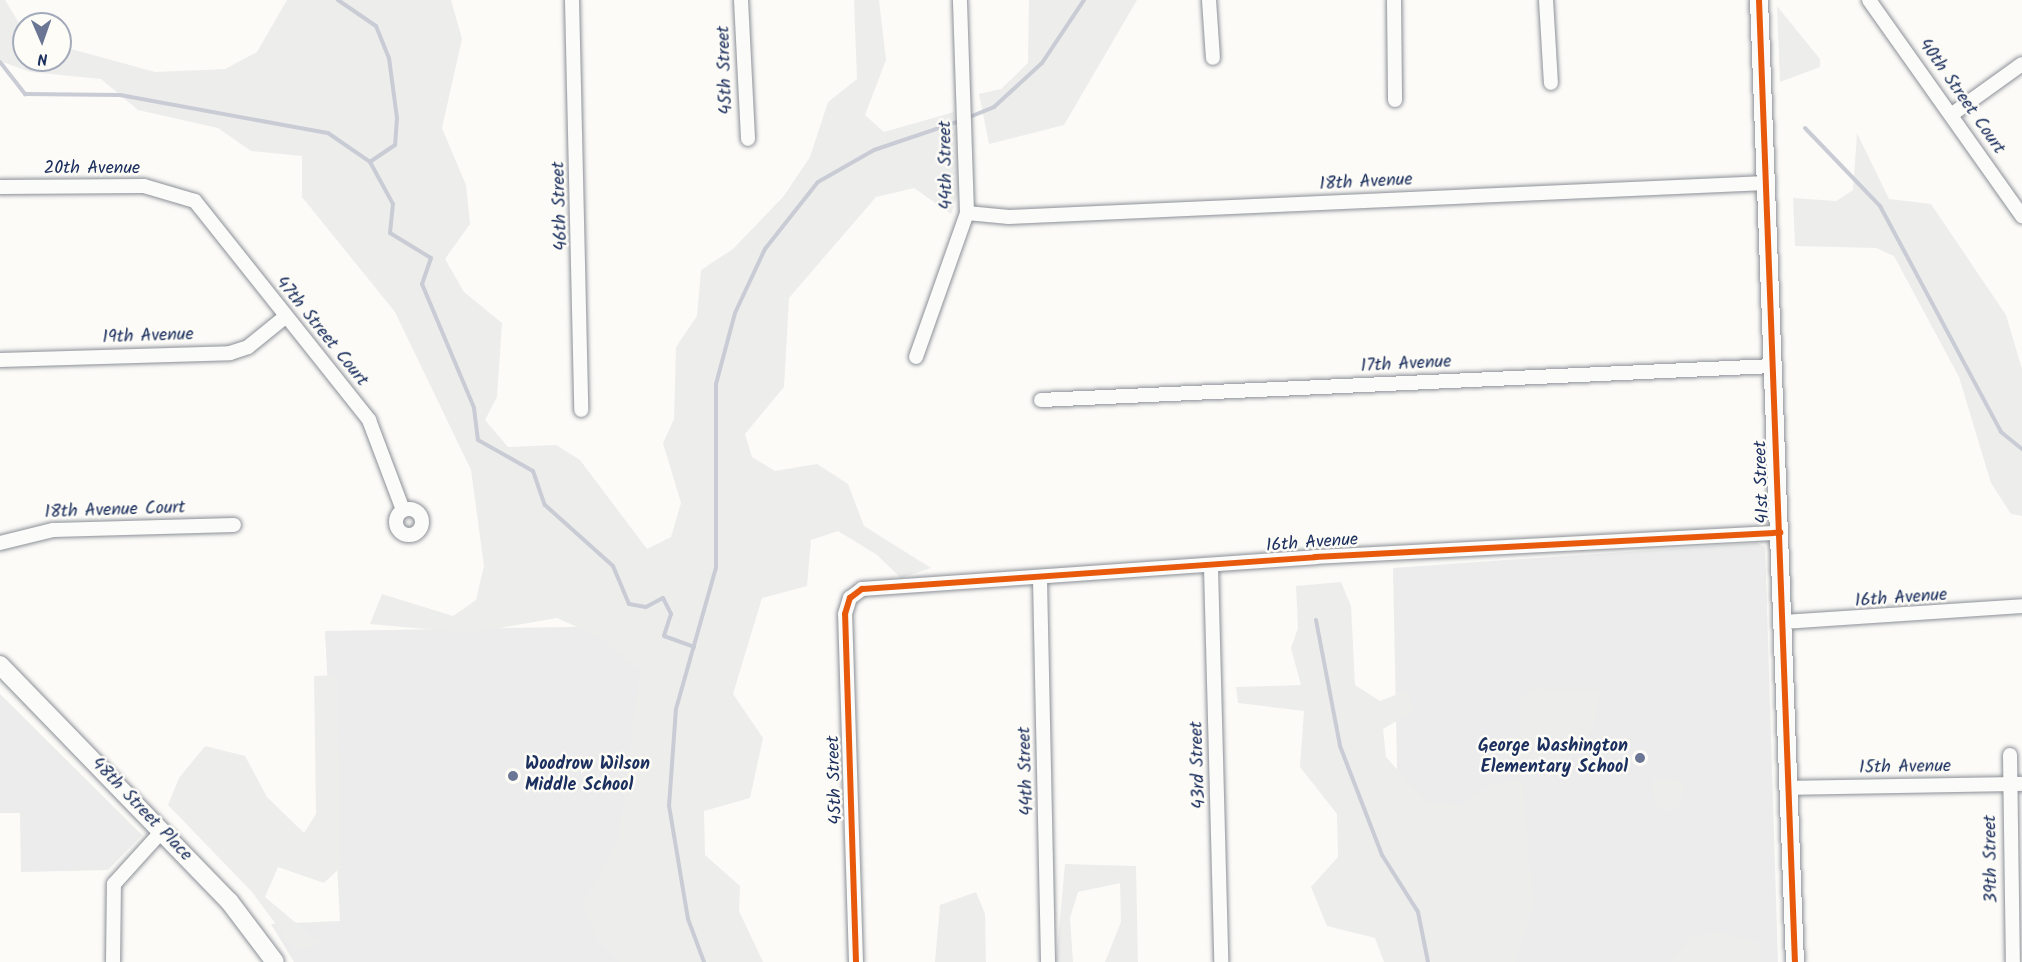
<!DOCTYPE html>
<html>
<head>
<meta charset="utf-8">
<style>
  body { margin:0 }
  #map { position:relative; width:2022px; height:962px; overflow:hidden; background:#fcfbf8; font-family:Kalam,sans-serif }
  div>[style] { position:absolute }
  .built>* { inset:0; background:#ebeceb }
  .green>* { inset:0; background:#ededec }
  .stream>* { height:4px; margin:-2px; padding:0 2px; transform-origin:2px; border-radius:2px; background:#c9ccd4 }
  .roads { filter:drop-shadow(0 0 2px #8c9097) drop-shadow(0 0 2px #8c9097) }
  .minor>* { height:14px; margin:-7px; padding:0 7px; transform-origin:7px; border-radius:7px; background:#fbfbf9 }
  .minor>.ring { margin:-7px; padding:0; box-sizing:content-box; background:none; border:14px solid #fbfbf9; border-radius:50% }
  .tertiary>* { height:18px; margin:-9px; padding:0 9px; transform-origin:9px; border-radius:9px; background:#fbfbf9 }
  .cycleway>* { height:6px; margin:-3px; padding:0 3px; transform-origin:3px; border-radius:3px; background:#e8590c }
  .dots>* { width:16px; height:16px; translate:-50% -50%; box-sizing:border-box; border:3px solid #fdfcf7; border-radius:50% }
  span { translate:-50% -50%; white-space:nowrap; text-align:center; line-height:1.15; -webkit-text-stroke:5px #fdfcf7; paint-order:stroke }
  .street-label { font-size:18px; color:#1b2f5e }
  .poi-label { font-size:18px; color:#1b2f5e; font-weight:700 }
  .right { translate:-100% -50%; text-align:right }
  .left { translate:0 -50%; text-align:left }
  .north { position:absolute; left:12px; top:12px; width:60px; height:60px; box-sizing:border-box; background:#fdfcf7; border:2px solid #a3aaba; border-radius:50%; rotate:178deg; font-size:16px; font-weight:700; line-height:24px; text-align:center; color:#1b2f5e }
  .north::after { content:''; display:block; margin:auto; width:21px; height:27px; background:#6a7694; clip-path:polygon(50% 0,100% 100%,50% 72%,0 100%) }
</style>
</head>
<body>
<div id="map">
  <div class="built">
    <div style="clip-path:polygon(1757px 543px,1765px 547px,1778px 962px,1401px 962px,1393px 568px)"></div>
    <div style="clip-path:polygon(688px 625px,700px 962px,294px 962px,271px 924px,340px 921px,325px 631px)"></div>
    <div style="clip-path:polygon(0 694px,142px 835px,108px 870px,21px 872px,20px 813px,0 813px)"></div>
  </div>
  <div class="green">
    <div style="clip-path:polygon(0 0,5px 0,24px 31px,24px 60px,60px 60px,60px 46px,155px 72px,225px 69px,257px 52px,287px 0,451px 0,462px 39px,442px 128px,466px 185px,470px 224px,445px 259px,464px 292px,502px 323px,497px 397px,485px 420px,508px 447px,556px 445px,580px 460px,647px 549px,671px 537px,681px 503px,663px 443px,674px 419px,676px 347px,697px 316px,701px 270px,733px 249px,783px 197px,810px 157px,828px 102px,857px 79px,854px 0,879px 0,886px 60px,865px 115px,884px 132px,954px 112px,958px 193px,951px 214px,914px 188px,876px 197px,789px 298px,784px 387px,745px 434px,752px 457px,775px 471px,817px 464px,848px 484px,864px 526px,931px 568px,901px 578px,877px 555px,838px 531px,811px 540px,807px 586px,762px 598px,733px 694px,763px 738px,750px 798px,704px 811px,705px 855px,740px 886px,739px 911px,763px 962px,619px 962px,597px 940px,583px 903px,618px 841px,640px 670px,597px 636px,557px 618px,471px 633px,370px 624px,382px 594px,453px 616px,476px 600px,484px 566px,471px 470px,395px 312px,302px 197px,302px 156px,251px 151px,218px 128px,138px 110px,101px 79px,30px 72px,0 61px)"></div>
    <div style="clip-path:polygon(1029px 0,1137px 0,1064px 125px,989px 144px,979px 94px,1001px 89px,1028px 63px)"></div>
    <div style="clip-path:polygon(1777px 6px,1820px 59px,1820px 67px,1780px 82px)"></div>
    <div style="clip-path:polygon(1857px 133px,1889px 199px,1931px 204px,2006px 315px,2022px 369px,2022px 516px,2011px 514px,1991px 483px,1959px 377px,1894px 256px,1876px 248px,1795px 246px,1793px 198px,1836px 201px,1853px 190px)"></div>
    <div style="clip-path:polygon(1341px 582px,1351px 606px,1355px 685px,1380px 701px,1408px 690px,1414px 711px,1383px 729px,1386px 757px,1425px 801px,1462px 806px,1491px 784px,1522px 779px,1534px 905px,1515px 962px,1384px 962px,1375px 938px,1327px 926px,1311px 887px,1338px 857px,1337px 814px,1300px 767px,1304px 711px,1238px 703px,1236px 687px,1301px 685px,1291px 648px,1298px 628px,1296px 586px)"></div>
    <div style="clip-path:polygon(338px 675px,340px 868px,324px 883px,278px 867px,265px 897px,321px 944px,295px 950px,252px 892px,168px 805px,179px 778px,205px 746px,245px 756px,267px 797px,304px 833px,316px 814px,314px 676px)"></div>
    <div style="clip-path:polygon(1531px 689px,1601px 690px,1593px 729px,1579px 750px,1554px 761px,1520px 760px,1521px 698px)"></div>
    <div style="clip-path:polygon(1652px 779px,1673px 779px,1685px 786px,1679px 806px,1670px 811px,1654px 806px)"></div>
    <div style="clip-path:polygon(1065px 864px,1136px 866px,1138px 962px,1105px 962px,1121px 922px,1120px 883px,1078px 892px,1070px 918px,1073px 962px,1056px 962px)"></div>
    <div style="clip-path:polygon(976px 892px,985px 914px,986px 962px,935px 962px,940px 905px)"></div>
    <div style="clip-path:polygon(1720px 932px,1760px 943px,1761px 962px,1670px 962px,1693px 936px)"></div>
  </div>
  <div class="stream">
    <div style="left:338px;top:0;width:46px;rotate:34.4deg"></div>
    <div style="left:376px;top:26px;width:35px;rotate:68deg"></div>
    <div style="left:389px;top:58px;width:61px;rotate:82.4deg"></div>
    <div style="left:397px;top:118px;width:27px;rotate:94deg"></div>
    <div style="left:395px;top:145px;width:30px;rotate:146deg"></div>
    <div style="left:0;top:62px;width:41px;rotate:52deg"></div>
    <div style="left:25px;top:94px;width:95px;rotate:0.6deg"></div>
    <div style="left:120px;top:95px;width:211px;rotate:10.4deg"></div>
    <div style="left:328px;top:133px;width:51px;rotate:34.6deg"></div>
    <div style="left:370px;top:162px;width:48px;rotate:61.3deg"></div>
    <div style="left:393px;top:204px;width:29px;rotate:96deg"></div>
    <div style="left:390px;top:233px;width:48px;rotate:31.4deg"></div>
    <div style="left:431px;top:258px;width:28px;rotate:109deg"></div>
    <div style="left:422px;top:284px;width:134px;rotate:67.2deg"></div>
    <div style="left:474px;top:408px;width:32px;rotate:83deg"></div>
    <div style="left:478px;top:440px;width:63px;rotate:29.4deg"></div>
    <div style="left:533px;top:471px;width:36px;rotate:71deg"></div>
    <div style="left:545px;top:505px;width:91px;rotate:41.9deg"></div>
    <div style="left:613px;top:566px;width:41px;rotate:67.2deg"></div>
    <div style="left:629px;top:604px;width:17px;rotate:10deg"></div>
    <div style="left:646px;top:607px;width:19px;rotate:-28deg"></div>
    <div style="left:663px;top:598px;width:18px;rotate:63deg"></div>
    <div style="left:671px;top:614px;width:23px;rotate:108deg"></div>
    <div style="left:664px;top:636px;width:32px;rotate:20deg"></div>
    <div style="left:967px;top:118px;width:29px;rotate:-22deg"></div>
    <div style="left:994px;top:107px;width:65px;rotate:-42.5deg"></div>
    <div style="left:1042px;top:63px;width:76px;rotate:-56.3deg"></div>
    <div style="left:1805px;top:128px;width:108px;rotate:46.1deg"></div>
    <div style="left:1880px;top:206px;width:256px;rotate:61.8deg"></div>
    <div style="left:2001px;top:432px;width:27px;rotate:39deg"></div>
    <div style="left:1316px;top:620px;width:128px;rotate:79.2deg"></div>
    <div style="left:1340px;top:746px;width:117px;rotate:68.9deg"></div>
    <div style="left:1382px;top:855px;width:67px;rotate:57.7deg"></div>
    <div style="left:1418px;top:912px;width:51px;rotate:78.7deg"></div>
    <div style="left:704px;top:962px;width:46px;rotate:-110.4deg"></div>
    <div style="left:688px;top:919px;width:115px;rotate:-99.5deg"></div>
    <div style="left:669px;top:806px;width:97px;rotate:-85.9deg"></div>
    <div style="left:676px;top:709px;width:147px;rotate:-74.2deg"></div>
    <div style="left:716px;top:568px;width:184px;rotate:-90deg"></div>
    <div style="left:716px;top:384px;width:73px;rotate:-75deg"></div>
    <div style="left:735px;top:313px;width:71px;rotate:-64.9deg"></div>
    <div style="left:765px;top:249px;width:85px;rotate:-51.7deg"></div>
    <div style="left:818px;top:182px;width:64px;rotate:-29.7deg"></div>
    <div style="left:874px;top:150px;width:91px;rotate:-18.6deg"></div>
  </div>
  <div class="roads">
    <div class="minor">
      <div style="left:572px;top:0;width:410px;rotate:88.7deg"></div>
      <div style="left:741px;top:0;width:139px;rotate:87.1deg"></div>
      <div style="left:1209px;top:0;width:58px;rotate:86.1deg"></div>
      <div style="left:1394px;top:0;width:100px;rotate:89.4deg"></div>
      <div style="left:1546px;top:0;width:83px;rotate:86.6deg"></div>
      <div style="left:1869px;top:0;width:265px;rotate:54.7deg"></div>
      <div style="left:1951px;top:115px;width:87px;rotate:-35.7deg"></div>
      <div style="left:0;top:187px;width:144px;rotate:-0.4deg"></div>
      <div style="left:144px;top:186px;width:53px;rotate:16.4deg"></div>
      <div style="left:195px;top:201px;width:280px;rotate:51.5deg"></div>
      <div style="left:369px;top:420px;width:96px;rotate:69.3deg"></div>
      <div style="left:967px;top:213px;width:42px;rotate:5.4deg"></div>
      <div style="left:1009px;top:217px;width:758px;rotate:-2.57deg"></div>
      <div style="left:916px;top:357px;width:153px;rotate:-70.5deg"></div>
      <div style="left:967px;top:213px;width:213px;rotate:-91.9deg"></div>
      <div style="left:0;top:360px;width:230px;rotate:-1.7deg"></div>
      <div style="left:230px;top:353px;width:19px;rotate:-18deg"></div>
      <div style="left:248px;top:347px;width:48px;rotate:-39deg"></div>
      <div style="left:1041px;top:400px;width:733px;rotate:-2.66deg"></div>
      <div class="ring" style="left:396px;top:509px;width:12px;height:12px"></div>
      <div style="left:0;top:543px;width:55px;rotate:-13.8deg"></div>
      <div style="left:53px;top:530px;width:181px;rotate:-1.6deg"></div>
      <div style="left:1211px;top:567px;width:395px;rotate:88.5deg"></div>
      <div style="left:1040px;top:579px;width:383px;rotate:88.8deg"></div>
      <div style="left:1783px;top:622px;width:240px;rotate:-3.8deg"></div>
      <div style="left:2010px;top:755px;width:207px;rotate:89.2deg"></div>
      <div style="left:1789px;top:788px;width:233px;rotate:-1deg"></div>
      <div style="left:113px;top:962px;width:78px;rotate:-89.3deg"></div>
      <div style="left:114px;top:884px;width:72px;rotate:-47.8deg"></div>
      <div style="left:856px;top:962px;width:348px;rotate:-91.8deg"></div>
      <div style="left:845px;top:614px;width:17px;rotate:-73deg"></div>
      <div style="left:850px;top:598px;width:15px;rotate:-37deg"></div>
      <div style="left:862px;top:589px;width:454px;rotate:-4deg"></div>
      <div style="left:1315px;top:557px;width:466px;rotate:-3deg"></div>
    </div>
    <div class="tertiary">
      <div style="left:1759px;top:0;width:963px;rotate:87.86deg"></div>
      <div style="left:0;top:665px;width:329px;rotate:45.9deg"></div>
      <div style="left:229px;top:901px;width:76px;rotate:53deg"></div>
    </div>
  </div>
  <div class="cycleway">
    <div style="left:1759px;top:0;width:963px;rotate:87.86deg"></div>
    <div style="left:856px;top:962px;width:348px;rotate:-91.8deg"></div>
    <div style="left:845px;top:614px;width:17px;rotate:-73deg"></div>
    <div style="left:850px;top:598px;width:15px;rotate:-37deg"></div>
    <div style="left:862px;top:589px;width:454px;rotate:-4deg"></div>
    <div style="left:1315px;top:557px;width:466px;rotate:-3deg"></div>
  </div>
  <div class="dots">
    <div style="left:1640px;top:758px;background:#6a7694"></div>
    <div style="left:513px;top:776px;background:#6a7694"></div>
  </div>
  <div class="street-label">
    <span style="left:726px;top:70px;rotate:-92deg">45th Street</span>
    <span style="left:1961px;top:97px;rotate:55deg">40th Street Court</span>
    <span style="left:947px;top:165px;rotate:-91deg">44th Street</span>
    <span style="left:92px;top:169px">20th Avenue</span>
    <span style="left:1366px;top:183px;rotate:-3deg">18th Avenue</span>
    <span style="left:561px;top:206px;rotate:-92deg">46th Street</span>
    <span style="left:321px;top:332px;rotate:51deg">47th Street Court</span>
    <span style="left:148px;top:337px;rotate:-2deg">19th Avenue</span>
    <span style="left:1406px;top:365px;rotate:-3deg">17th Avenue</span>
    <span style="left:1763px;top:482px;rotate:-92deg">41st Street</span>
    <span style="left:115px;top:511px;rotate:-2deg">18th Avenue Court</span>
    <span style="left:1312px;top:544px;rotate:-4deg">16th Avenue</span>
    <span style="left:1901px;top:599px;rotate:-4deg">16th Avenue</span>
    <span style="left:1199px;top:765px;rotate:-92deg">43rd Street</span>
    <span style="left:1905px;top:768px;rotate:-1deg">15th Avenue</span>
    <span style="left:1027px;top:771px;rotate:-92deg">44th Street</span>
    <span style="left:836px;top:780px;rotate:-92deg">45th Street</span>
    <span style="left:141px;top:810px;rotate:46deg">48th Street Place</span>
    <span style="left:1992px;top:859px;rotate:-91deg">39th Street</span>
  </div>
  <div class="poi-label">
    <span class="right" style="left:1628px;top:758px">George Washington<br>Elementary School</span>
    <span class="left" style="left:525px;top:776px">Woodrow Wilson<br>Middle School</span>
  </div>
  <div class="north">N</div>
</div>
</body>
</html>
